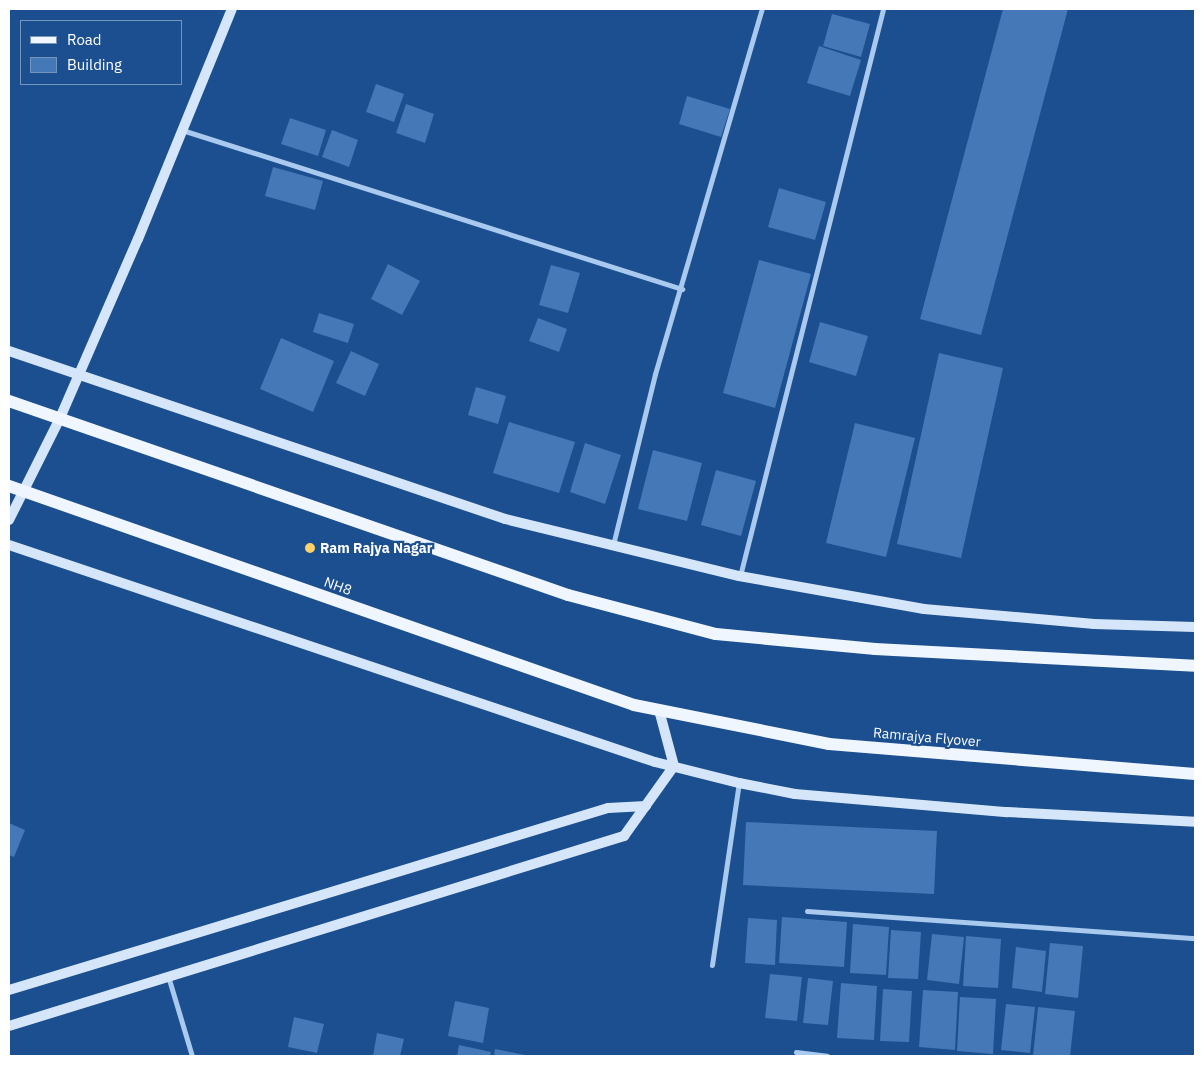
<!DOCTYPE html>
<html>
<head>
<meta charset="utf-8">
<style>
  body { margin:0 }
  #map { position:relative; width:1204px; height:1065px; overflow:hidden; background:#1b4f8f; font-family:"IBM Plex Sans",sans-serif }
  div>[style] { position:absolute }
  .building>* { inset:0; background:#4478b7 }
  .street>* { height:5px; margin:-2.5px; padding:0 2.5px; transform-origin:2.5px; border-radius:2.5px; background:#a9c9ee }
  .secondary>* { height:10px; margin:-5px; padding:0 5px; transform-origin:5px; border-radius:5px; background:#d6e6fa }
  .primary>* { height:12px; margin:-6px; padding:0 6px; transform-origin:6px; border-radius:6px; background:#f0f6ff }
  .dots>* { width:14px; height:14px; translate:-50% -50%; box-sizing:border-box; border:2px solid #1b4f8f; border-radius:50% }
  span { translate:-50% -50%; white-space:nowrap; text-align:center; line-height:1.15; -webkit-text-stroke:4.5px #1b4f8f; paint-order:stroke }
  .poi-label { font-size:14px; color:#fff; font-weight:700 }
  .left { translate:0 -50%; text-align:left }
  .street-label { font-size:14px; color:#fff }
  .frame { position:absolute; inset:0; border:10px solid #fff; pointer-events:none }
  .legend { position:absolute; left:20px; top:20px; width:162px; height:65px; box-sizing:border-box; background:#1b4f8f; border:1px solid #7695bc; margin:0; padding:6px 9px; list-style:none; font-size:15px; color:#fff }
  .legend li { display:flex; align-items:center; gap:10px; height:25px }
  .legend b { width:25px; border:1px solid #7695bc }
</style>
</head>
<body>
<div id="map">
  <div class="building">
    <div style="clip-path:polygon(1003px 9px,1068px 9px,981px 335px,920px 319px)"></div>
    <div style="clip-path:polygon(832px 14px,870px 24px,861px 57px,823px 46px)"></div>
    <div style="clip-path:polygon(819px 46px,861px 60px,850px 96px,807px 83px)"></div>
    <div style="clip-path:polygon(376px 84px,404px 94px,394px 122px,366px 112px)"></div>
    <div style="clip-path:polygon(687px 96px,730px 109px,721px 137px,679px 124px)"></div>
    <div style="clip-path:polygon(406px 104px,434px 114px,425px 143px,396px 133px)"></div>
    <div style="clip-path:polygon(290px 118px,326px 130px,318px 156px,281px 144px)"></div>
    <div style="clip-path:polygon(332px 130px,358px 140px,349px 167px,322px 157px)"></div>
    <div style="clip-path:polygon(273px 167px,323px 181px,315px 210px,265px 196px)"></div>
    <div style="clip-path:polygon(779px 188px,826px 202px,815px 240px,768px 227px)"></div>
    <div style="clip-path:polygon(759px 260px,811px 274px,775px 408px,723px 393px)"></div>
    <div style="clip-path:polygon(388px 264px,420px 281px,402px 315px,371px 299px)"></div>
    <div style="clip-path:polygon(551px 265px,580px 273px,568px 313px,539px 305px)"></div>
    <div style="clip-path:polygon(319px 313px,354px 324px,348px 343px,313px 332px)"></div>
    <div style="clip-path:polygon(538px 318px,567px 329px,559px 352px,529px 341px)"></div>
    <div style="clip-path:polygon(820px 322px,868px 336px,856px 376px,809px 362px)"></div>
    <div style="clip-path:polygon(281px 338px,334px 361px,313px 412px,260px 389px)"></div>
    <div style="clip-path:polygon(351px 351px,379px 364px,365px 396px,336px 383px)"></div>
    <div style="clip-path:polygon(939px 353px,1003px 368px,961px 558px,897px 544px)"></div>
    <div style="clip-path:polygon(476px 387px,506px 396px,498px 424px,468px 415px)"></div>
    <div style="clip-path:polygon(509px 422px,575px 442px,559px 493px,493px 473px)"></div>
    <div style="clip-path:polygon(855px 423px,915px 438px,886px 557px,826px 543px)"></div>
    <div style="clip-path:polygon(585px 443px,621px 455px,605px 504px,570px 492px)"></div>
    <div style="clip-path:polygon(653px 450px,702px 463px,687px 521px,638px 509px)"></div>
    <div style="clip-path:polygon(716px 470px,756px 481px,741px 536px,701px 525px)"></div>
    <div style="clip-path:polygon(746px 822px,937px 831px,934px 894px,743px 885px)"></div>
    <div style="clip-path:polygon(9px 823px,25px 830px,14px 857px,9px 855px)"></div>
    <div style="clip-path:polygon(782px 917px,847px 922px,844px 967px,779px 963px)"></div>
    <div style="clip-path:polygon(748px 918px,777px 920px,775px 965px,745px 963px)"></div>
    <div style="clip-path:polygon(853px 924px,889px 927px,886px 975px,850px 973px)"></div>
    <div style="clip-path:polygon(891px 930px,921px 932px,918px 979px,888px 978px)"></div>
    <div style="clip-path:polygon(932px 934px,964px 937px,959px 984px,927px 980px)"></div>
    <div style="clip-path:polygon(966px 936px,1001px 939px,998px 988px,963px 986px)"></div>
    <div style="clip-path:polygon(1050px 943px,1083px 946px,1078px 998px,1045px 994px)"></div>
    <div style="clip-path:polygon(1016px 947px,1046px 951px,1042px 992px,1012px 988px)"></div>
    <div style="clip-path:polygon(770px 974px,802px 977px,797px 1021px,765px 1018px)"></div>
    <div style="clip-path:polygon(808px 978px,833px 981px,828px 1025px,803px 1023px)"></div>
    <div style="clip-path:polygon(841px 983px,877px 986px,874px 1040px,837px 1038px)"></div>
    <div style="clip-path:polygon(883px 989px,912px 991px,909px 1042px,880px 1041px)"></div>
    <div style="clip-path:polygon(923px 990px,958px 992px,955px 1050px,919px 1047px)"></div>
    <div style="clip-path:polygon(960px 997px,996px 999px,993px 1054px,957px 1051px)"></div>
    <div style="clip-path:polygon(455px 1001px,489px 1008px,483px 1043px,448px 1036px)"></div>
    <div style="clip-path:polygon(1006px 1004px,1035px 1007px,1030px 1053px,1001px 1050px)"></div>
    <div style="clip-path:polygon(1038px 1007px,1075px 1011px,1070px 1056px,1033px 1056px)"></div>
    <div style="clip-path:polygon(294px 1017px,324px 1024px,317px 1053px,288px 1047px)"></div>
    <div style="clip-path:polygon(377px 1033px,404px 1039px,400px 1056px,373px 1056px)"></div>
    <div style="clip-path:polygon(459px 1045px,491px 1052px,490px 1056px,457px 1056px)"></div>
    <div style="clip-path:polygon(495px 1049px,525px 1055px,525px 1056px,494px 1056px)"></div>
  </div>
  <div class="street">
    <div style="left:182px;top:130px;width:525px;rotate:17.64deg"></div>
    <div style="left:613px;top:545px;width:176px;rotate:-76.2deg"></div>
    <div style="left:655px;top:374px;width:380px;rotate:-73.7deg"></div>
    <div style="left:740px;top:576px;width:585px;rotate:-75.84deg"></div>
    <div style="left:807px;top:911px;width:389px;rotate:4deg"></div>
    <div style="left:712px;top:965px;width:184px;rotate:-81.6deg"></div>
    <div style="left:168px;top:976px;width:84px;rotate:73.3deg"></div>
    <div style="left:796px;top:1052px;width:31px;rotate:7deg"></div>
  </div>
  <div class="secondary">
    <div style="left:9px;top:351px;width:524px;rotate:18.71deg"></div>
    <div style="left:505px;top:519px;width:241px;rotate:13.7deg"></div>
    <div style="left:739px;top:576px;width:188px;rotate:10.1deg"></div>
    <div style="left:924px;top:609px;width:171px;rotate:5deg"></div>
    <div style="left:1094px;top:624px;width:101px;rotate:1.7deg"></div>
    <div style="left:9px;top:520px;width:114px;rotate:-63.4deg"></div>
    <div style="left:60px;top:418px;width:195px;rotate:-66.5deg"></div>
    <div style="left:138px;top:239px;width:248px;rotate:-67.8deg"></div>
    <div style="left:9px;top:545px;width:681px;rotate:18.57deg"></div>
    <div style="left:655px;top:762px;width:87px;rotate:14deg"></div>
    <div style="left:739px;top:783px;width:57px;rotate:11.1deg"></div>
    <div style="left:795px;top:794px;width:213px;rotate:4.9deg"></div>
    <div style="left:1007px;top:812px;width:188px;rotate:3deg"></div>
    <div style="left:659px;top:710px;width:58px;rotate:75deg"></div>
    <div style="left:9px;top:990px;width:626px;rotate:-16.9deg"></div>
    <div style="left:608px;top:808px;width:38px;rotate:-3deg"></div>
    <div style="left:9px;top:1026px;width:644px;rotate:-17.17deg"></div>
    <div style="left:624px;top:836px;width:86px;rotate:-54.5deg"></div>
  </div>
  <div class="primary">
    <div style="left:9px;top:401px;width:592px;rotate:19.14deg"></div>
    <div style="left:568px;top:595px;width:153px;rotate:14.8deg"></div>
    <div style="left:716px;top:634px;width:160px;rotate:5.4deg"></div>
    <div style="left:875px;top:649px;width:320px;rotate:3deg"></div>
    <div style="left:9px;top:486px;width:662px;rotate:19.31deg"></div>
    <div style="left:634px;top:705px;width:199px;rotate:11.3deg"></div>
    <div style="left:829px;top:744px;width:367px;rotate:4.7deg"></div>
  </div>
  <div class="dots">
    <div style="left:310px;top:548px;background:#ffd166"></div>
  </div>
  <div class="poi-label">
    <span class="left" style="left:320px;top:548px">Ram Rajya Nagar</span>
  </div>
  <div class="street-label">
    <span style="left:338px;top:586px;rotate:20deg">NH8</span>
    <span style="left:927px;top:737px;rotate:5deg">Ramrajya Flyover</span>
  </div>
  <div class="frame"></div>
  <ul class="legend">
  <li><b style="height:6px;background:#f0f6ff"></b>Road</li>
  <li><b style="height:14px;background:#4478b7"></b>Building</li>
  </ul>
</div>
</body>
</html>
